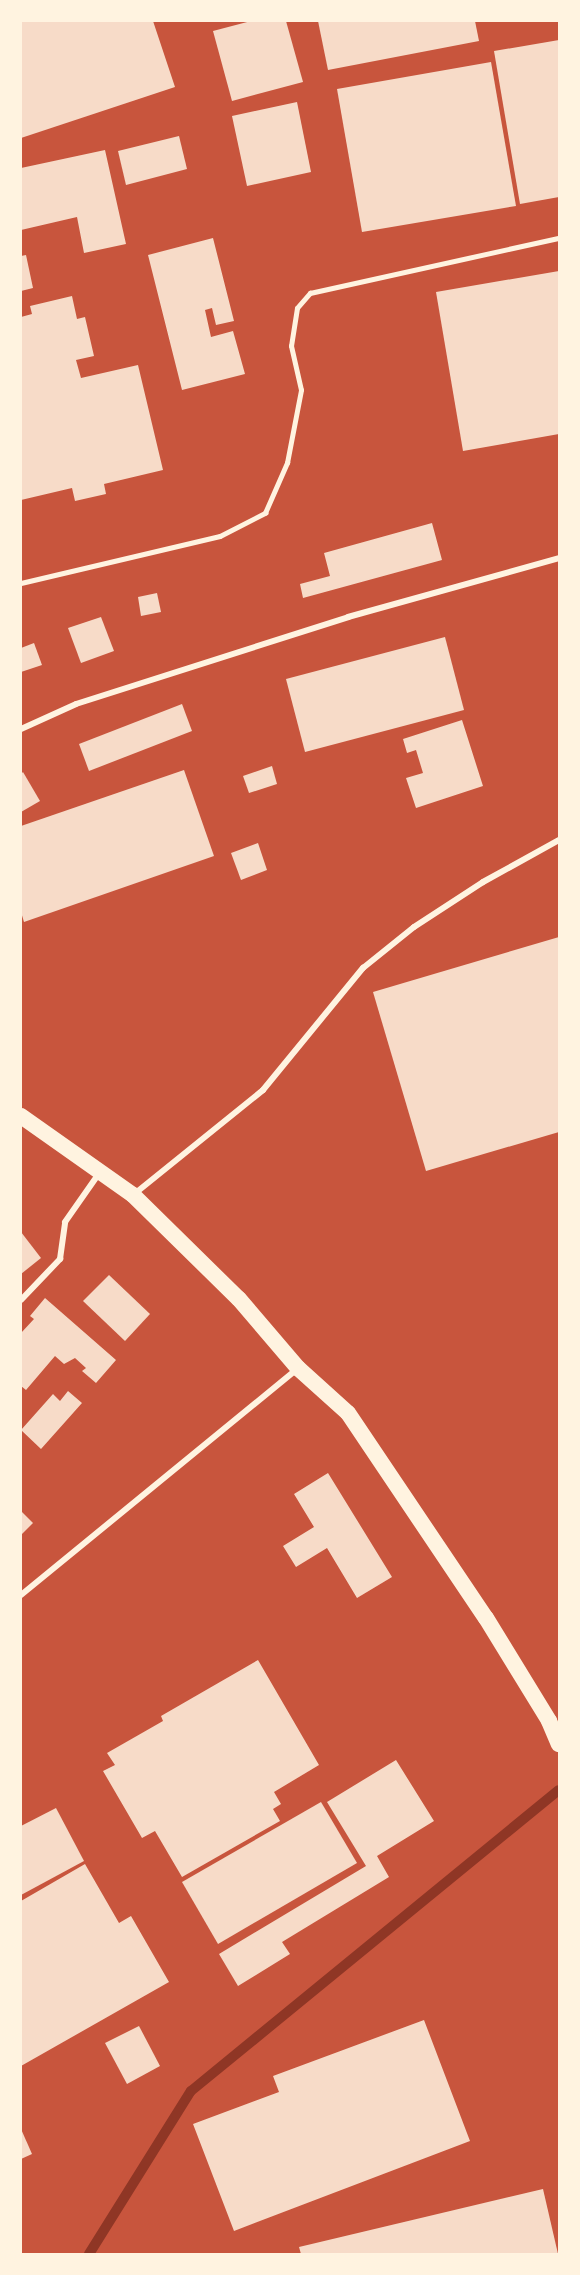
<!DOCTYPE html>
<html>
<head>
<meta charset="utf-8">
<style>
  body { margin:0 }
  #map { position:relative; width:580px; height:2275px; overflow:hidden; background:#c8553d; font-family:"Fira Sans Condensed",sans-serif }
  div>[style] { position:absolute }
  .stream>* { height:10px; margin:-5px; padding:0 5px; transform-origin:5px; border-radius:5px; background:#8f3625 }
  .building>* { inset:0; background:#f7dbc8 }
  .service>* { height:4.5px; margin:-2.25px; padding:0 2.25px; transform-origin:2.25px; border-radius:2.25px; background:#fff3e0 }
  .minor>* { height:6px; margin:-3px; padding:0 3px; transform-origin:3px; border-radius:3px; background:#fff3e0 }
  .trunk>* { height:16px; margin:-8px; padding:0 8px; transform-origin:8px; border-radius:8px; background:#fff3e0 }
  span { translate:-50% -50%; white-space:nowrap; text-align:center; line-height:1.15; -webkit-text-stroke:6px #fff3e0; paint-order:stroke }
  .frame { position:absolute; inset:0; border:22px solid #fff3e0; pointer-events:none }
</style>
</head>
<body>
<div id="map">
  <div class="stream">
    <div style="left:89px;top:2254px;width:192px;rotate:-58deg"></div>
    <div style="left:191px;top:2091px;width:475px;rotate:-39.3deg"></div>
  </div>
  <div class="building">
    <div style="clip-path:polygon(21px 21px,153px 21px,175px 87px,21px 138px)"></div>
    <div style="clip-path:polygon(251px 21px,286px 21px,303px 82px,232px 101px,213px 31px)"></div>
    <div style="clip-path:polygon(318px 21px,475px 21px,479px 41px,328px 70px)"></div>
    <div style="clip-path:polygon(559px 40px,559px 197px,520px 204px,494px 51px)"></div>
    <div style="clip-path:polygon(491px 62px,516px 206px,362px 232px,337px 89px)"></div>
    <div style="clip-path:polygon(297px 102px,311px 172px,247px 186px,232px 116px)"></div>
    <div style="clip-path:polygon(179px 136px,187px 169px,126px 185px,118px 151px)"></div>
    <div style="clip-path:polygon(105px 150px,126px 244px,84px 253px,77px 217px,21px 230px,21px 168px)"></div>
    <div style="clip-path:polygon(213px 238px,234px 321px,216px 325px,212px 308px,205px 310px,211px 337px,233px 331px,245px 374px,182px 390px,148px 255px)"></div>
    <div style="clip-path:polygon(26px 255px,33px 288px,21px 291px,21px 256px)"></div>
    <div style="clip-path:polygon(559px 271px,559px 434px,463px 451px,436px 292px)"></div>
    <div style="clip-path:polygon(72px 296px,77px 319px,85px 317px,94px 356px,76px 360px,81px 378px,138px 365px,163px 470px,104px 484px,106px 494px,75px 501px,72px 488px,21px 500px,21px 317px,32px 314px,30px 306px)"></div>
    <div style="clip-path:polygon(432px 523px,442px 560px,303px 598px,300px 584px,330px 576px,324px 553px)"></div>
    <div style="clip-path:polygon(157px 593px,161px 612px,141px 616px,138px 597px)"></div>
    <div style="clip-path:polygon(101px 617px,114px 651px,81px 663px,68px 628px)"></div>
    <div style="clip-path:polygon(445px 637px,464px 710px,305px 752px,286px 679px)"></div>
    <div style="clip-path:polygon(34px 643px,42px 665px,21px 672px,21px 648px)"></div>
    <div style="clip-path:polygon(182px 704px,192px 731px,89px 771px,79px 744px)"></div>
    <div style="clip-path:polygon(462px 720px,483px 786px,416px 808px,406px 778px,423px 773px,416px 750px,407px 753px,403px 739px)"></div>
    <div style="clip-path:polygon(272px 766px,277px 784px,249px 793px,243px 776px)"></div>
    <div style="clip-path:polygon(184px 770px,214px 856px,24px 922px,21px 912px,21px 826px)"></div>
    <div style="clip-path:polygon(23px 772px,40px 801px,21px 812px,21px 774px)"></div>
    <div style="clip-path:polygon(258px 843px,267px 870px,241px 880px,231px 853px)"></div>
    <div style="clip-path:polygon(559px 937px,559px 1132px,426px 1171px,373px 992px)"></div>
    <div style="clip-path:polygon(21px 1232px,41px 1258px,21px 1274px)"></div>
    <div style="clip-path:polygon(109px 1275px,150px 1314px,125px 1341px,83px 1301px)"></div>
    <div style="clip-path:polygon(45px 1298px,116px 1360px,96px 1383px,82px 1371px,86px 1368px,75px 1358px,64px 1364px,55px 1356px,26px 1390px,21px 1386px,21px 1333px,34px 1319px,30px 1316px)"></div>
    <div style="clip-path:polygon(68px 1391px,82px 1403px,41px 1449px,21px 1430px,53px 1394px,60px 1401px)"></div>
    <div style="clip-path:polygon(328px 1473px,392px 1577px,357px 1598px,327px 1548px,296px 1567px,283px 1546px,314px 1527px,294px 1494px)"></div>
    <div style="clip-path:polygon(21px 1511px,33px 1523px,21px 1535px)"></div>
    <div style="clip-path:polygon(258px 1660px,319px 1765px,274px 1792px,281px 1804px,273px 1809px,280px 1821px,182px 1877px,155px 1831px,142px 1838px,103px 1771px,115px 1765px,107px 1753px,163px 1721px,161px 1716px)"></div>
    <div style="clip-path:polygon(396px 1760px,434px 1821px,377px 1856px,389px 1877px,282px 1942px,290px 1954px,238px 1986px,219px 1954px,366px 1866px,327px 1802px)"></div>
    <div style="clip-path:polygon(321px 1802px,357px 1863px,218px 1944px,182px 1882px)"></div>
    <div style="clip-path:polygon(56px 1808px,84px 1861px,21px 1895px,21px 1826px)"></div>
    <div style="clip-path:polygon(85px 1864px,119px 1923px,131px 1916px,169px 1982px,21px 2066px,21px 1901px)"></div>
    <div style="clip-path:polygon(424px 2020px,470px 2141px,234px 2231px,193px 2124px,279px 2092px,273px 2076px)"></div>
    <div style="clip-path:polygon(139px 2026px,160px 2066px,127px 2084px,105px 2043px)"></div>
    <div style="clip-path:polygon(21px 2129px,32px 2154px,21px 2159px)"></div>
    <div style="clip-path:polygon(543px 2189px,558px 2254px,301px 2254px,299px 2247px)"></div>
  </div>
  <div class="service">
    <div style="left:21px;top:583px;width:204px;rotate:-13.3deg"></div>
    <div style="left:220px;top:536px;width:51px;rotate:-27.1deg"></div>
    <div style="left:265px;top:513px;width:55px;rotate:-66.3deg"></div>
    <div style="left:287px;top:463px;width:74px;rotate:-79.1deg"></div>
    <div style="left:301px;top:390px;width:45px;rotate:-102.8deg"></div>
    <div style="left:291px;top:346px;width:38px;rotate:-81deg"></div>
    <div style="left:297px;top:308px;width:20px;rotate:-49deg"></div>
    <div style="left:310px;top:293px;width:255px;rotate:-12.5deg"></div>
  </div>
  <div class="minor">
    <div style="left:21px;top:729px;width:60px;rotate:-24.4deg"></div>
    <div style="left:76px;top:704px;width:286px;rotate:-17.7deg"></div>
    <div style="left:348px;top:617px;width:219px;rotate:-15.6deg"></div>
    <div style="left:133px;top:1195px;width:167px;rotate:-38.9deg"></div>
    <div style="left:263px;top:1090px;width:158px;rotate:-50.7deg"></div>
    <div style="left:363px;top:968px;width:65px;rotate:-38.8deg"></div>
    <div style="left:414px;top:927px;width:82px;rotate:-33.1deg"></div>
    <div style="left:483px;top:882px;width:87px;rotate:-28.9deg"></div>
    <div style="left:21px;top:1300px;width:57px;rotate:-46.4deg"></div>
    <div style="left:60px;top:1259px;width:37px;rotate:-82deg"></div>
    <div style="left:65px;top:1222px;width:61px;rotate:-55deg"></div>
    <div style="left:21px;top:1595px;width:357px;rotate:-39.3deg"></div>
  </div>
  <div class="trunk">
    <div style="left:21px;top:1116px;width:137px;rotate:35.2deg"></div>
    <div style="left:133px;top:1195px;width:148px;rotate:44.5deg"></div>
    <div style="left:239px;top:1299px;width:91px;rotate:49.5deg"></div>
    <div style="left:298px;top:1368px;width:67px;rotate:42deg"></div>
    <div style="left:348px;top:1413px;width:247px;rotate:56.1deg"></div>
    <div style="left:486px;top:1618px;width:121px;rotate:58.5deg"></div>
    <div style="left:549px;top:1721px;width:25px;rotate:67deg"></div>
  </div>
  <div class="frame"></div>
</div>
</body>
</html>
